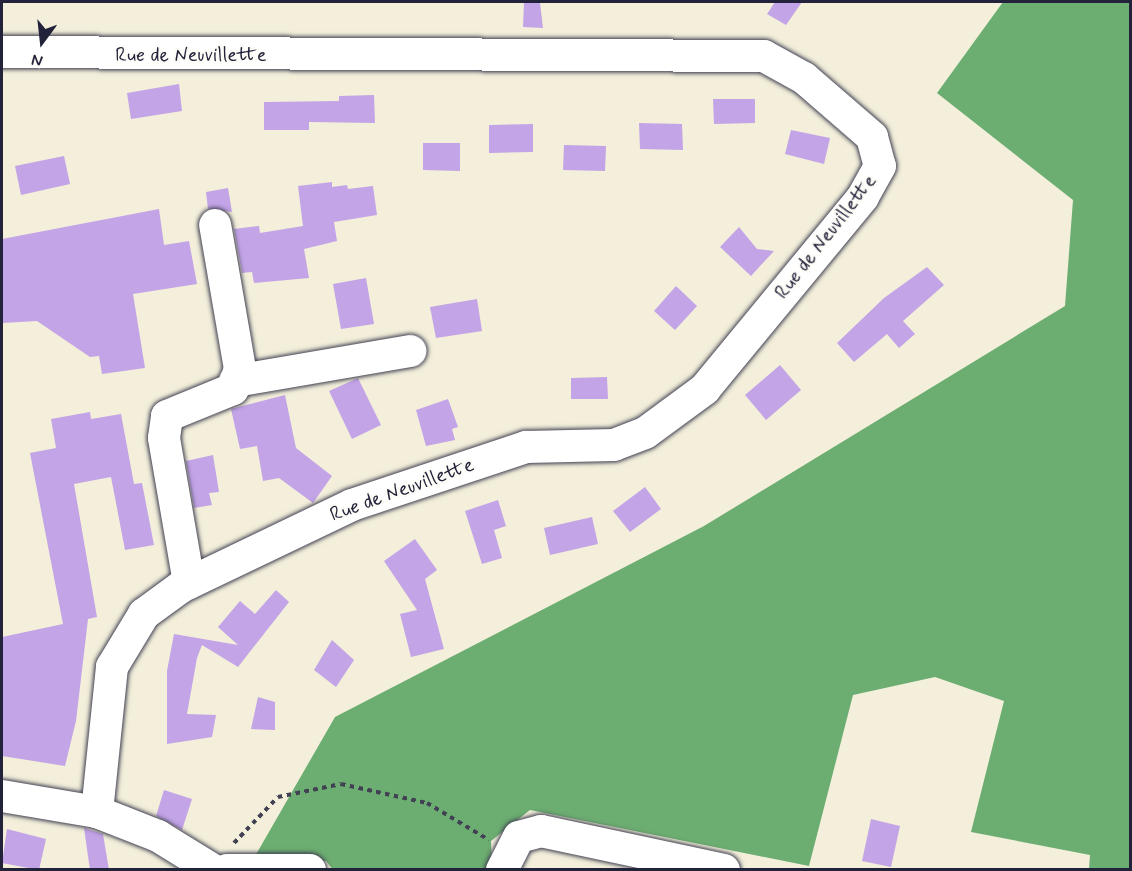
<!DOCTYPE html>
<html>
<head>
<meta charset="utf-8">
<style>
  body { margin:0 }
  #map { position:relative; width:1132px; height:871px; overflow:hidden; background:#f3efdb; font-family:Mynerve,sans-serif }
  div>[style] { position:absolute }
  .forest>* { inset:0; background:#6cad71 }
  .building>* { inset:0; background:#c3a4e7 }
  .path>* { height:4px; margin-top:-2px; transform-origin:0; background:repeating-linear-gradient(90deg,#414153 0 4.5px,transparent 0 9px) }
  .roads { filter:drop-shadow(0 0 2px #414153) drop-shadow(0 0 2px #414153) }
  .minor>* { height:32px; margin:-16px; padding:0 16px; transform-origin:16px; border-radius:16px; background:#fff }
  span { translate:-50% -50%; white-space:nowrap; text-align:center; line-height:1.15; -webkit-text-stroke:4.5px #fdfcf7; paint-order:stroke }
  .street-label { font-size:20px; color:#22223b }
  .frame { position:absolute; inset:0; border:3px solid #22223b; pointer-events:none }
  .north { position:absolute; left:12px; top:12px; width:60px; height:60px; -webkit-text-stroke:4px #fdfcf7; paint-order:stroke; rotate:195deg; font-size:16px; font-weight:700; line-height:24px; text-align:center; color:#22223b }
  .north::after { content:''; display:block; margin:auto; width:21px; height:27px; background:#22223b; clip-path:polygon(50% 0,100% 100%,50% 72%,0 100%) }
</style>
</head>
<body>
<div id="map">
  <div class="forest">
    <div style="clip-path:polygon(1003px 2px,1130px 2px,1130px 869px,1089px 869px,1090px 855px,971px 832px,1004px 701px,935px 677px,853px 695px,809px 866px,530px 810px,491px 841px,492px 869px,333px 870px,326px 861px,254px 858px,335px 717px,704px 526px,1065px 306px,1073px 200px,937px 93px)"></div>
  </div>
  <div class="building">
    <div style="clip-path:polygon(775px 2px,802px 2px,786px 25px,767px 14px)"></div>
    <div style="clip-path:polygon(524px 3px,540px 3px,543px 28px,523px 27px)"></div>
    <div style="clip-path:polygon(179px 84px,182px 111px,131px 119px,127px 93px)"></div>
    <div style="clip-path:polygon(374px 95px,375px 123px,309px 122px,309px 130px,264px 130px,264px 102px,339px 101px,339px 96px)"></div>
    <div style="clip-path:polygon(713px 99px,755px 99px,755px 123px,714px 124px)"></div>
    <div style="clip-path:polygon(639px 123px,682px 124px,683px 150px,640px 149px)"></div>
    <div style="clip-path:polygon(533px 124px,533px 152px,489px 153px,489px 125px)"></div>
    <div style="clip-path:polygon(791px 130px,830px 138px,824px 164px,785px 154px)"></div>
    <div style="clip-path:polygon(423px 143px,460px 143px,460px 171px,423px 170px)"></div>
    <div style="clip-path:polygon(564px 145px,606px 146px,605px 171px,563px 170px)"></div>
    <div style="clip-path:polygon(64px 156px,70px 184px,21px 195px,15px 166px)"></div>
    <div style="clip-path:polygon(332px 182px,332px 187px,347px 185px,348px 189px,373px 186px,377px 215px,334px 222px,337px 241px,304px 249px,309px 278px,254px 283px,252px 272px,242px 273px,234px 229px,259px 226px,260px 233px,303px 226px,298px 186px)"></div>
    <div style="clip-path:polygon(228px 188px,232px 212px,208px 209px,206px 192px)"></div>
    <div style="clip-path:polygon(159px 209px,164px 245px,189px 241px,197px 284px,133px 294px,145px 368px,102px 374px,99px 356px,90px 357px,37px 321px,2px 323px,2px 239px)"></div>
    <div style="clip-path:polygon(739px 227px,757px 249px,774px 251px,751px 276px,720px 247px)"></div>
    <div style="clip-path:polygon(927px 267px,944px 285px,903px 321px,915px 334px,899px 348px,887px 334px,854px 362px,837px 343px,884px 298px)"></div>
    <div style="clip-path:polygon(366px 278px,374px 324px,341px 329px,333px 284px)"></div>
    <div style="clip-path:polygon(676px 286px,697px 306px,675px 330px,654px 311px)"></div>
    <div style="clip-path:polygon(477px 299px,482px 331px,436px 338px,430px 307px)"></div>
    <div style="clip-path:polygon(780px 365px,801px 390px,766px 420px,745px 395px)"></div>
    <div style="clip-path:polygon(607px 377px,608px 399px,571px 399px,571px 378px)"></div>
    <div style="clip-path:polygon(358px 378px,381px 425px,352px 439px,329px 391px)"></div>
    <div style="clip-path:polygon(285px 395px,296px 448px,332px 476px,313px 503px,279px 478px,263px 481px,257px 446px,240px 449px,231px 409px)"></div>
    <div style="clip-path:polygon(448px 399px,458px 427px,452px 429px,455px 440px,426px 446px,416px 410px)"></div>
    <div style="clip-path:polygon(90px 412px,91px 419px,121px 414px,134px 484px,142px 483px,154px 545px,125px 550px,111px 477px,74px 484px,97px 617px,88px 619px,76px 721px,65px 766px,2px 756px,2px 637px,63px 624px,30px 453px,56px 448px,51px 419px)"></div>
    <div style="clip-path:polygon(213px 455px,219px 492px,209px 493px,212px 505px,194px 508px,186px 461px)"></div>
    <div style="clip-path:polygon(645px 487px,661px 509px,630px 532px,613px 511px)"></div>
    <div style="clip-path:polygon(498px 500px,506px 526px,494px 530px,502px 558px,482px 564px,465px 511px)"></div>
    <div style="clip-path:polygon(592px 517px,598px 544px,550px 555px,544px 528px)"></div>
    <div style="clip-path:polygon(415px 539px,437px 570px,425px 579px,444px 649px,411px 657px,400px 614px,417px 610px,384px 561px)"></div>
    <div style="clip-path:polygon(276px 590px,289px 602px,238px 667px,202px 645px,197px 658px,187px 714px,216px 715px,212px 737px,167px 744px,167px 671px,174px 634px,238px 645px,218px 627px,240px 601px,255px 614px)"></div>
    <div style="clip-path:polygon(332px 640px,354px 660px,336px 687px,314px 670px)"></div>
    <div style="clip-path:polygon(258px 697px,275px 702px,275px 730px,251px 729px)"></div>
    <div style="clip-path:polygon(164px 790px,192px 799px,182px 830px,156px 816px)"></div>
    <div style="clip-path:polygon(871px 819px,900px 826px,891px 867px,862px 861px)"></div>
    <div style="clip-path:polygon(84px 828px,103px 834px,109px 870px,90px 870px)"></div>
    <div style="clip-path:polygon(7px 829px,46px 839px,39px 870px,2px 863px)"></div>
  </div>
  <div class="path">
    <div style="left:234px;top:843px;width:64px;rotate:-46.3deg"></div>
    <div style="left:278px;top:797px;width:64px;rotate:-11.7deg"></div>
    <div style="left:341px;top:784px;width:88px;rotate:12.5deg"></div>
    <div style="left:427px;top:803px;width:72px;rotate:30.8deg"></div>
  </div>
  <div class="roads">
    <div class="minor">
      <div style="left:2px;top:52px;width:762px;rotate:0.3deg"></div>
      <div style="left:764px;top:56px;width:46px;rotate:28.8deg"></div>
      <div style="left:804px;top:78px;width:90px;rotate:40.9deg"></div>
      <div style="left:872px;top:137px;width:30px;rotate:75deg"></div>
      <div style="left:880px;top:166px;width:35px;rotate:119deg"></div>
      <div style="left:863px;top:197px;width:249px;rotate:129.5deg"></div>
      <div style="left:705px;top:389px;width:74px;rotate:143.7deg"></div>
      <div style="left:645px;top:433px;width:33px;rotate:159deg"></div>
      <div style="left:614px;top:445px;width:88px;rotate:178.7deg"></div>
      <div style="left:526px;top:447px;width:183px;rotate:161.6deg"></div>
      <div style="left:352px;top:505px;width:190px;rotate:154.4deg"></div>
      <div style="left:181px;top:587px;width:46px;rotate:143.9deg"></div>
      <div style="left:144px;top:614px;width:62px;rotate:121.1deg"></div>
      <div style="left:112px;top:667px;width:146px;rotate:95.9deg"></div>
      <div style="left:235px;top:381px;width:178px;rotate:-9.7deg"></div>
      <div style="left:189px;top:583px;width:147px;rotate:-99.8deg"></div>
      <div style="left:164px;top:438px;width:22px;rotate:-82deg"></div>
      <div style="left:167px;top:416px;width:71px;rotate:-22.2deg"></div>
      <div style="left:233px;top:389px;width:21px;rotate:-71deg"></div>
      <div style="left:240px;top:369px;width:146px;rotate:-99.8deg"></div>
      <div style="left:2px;top:796px;width:96px;rotate:9.6deg"></div>
      <div style="left:97px;top:812px;width:66px;rotate:21.5deg"></div>
      <div style="left:158px;top:836px;width:65px;rotate:31.7deg"></div>
      <div style="left:227px;top:870px;width:83px"></div>
      <div style="left:502px;top:870px;width:37px;rotate:-63deg"></div>
      <div style="left:519px;top:837px;width:23px;rotate:-15deg"></div>
      <div style="left:541px;top:831px;width:187px;rotate:12deg"></div>
    </div>
  </div>
  <div class="street-label">
    <span style="left:191px;top:55px">Rue de Neuvillette</span>
    <span style="left:826px;top:237px;rotate:-52deg">Rue de Neuvillette</span>
    <span style="left:402px;top:490px;rotate:-20deg">Rue de Neuvillette</span>
  </div>
  <div class="frame"></div>
  <div class="north">N</div>
</div>
</body>
</html>
